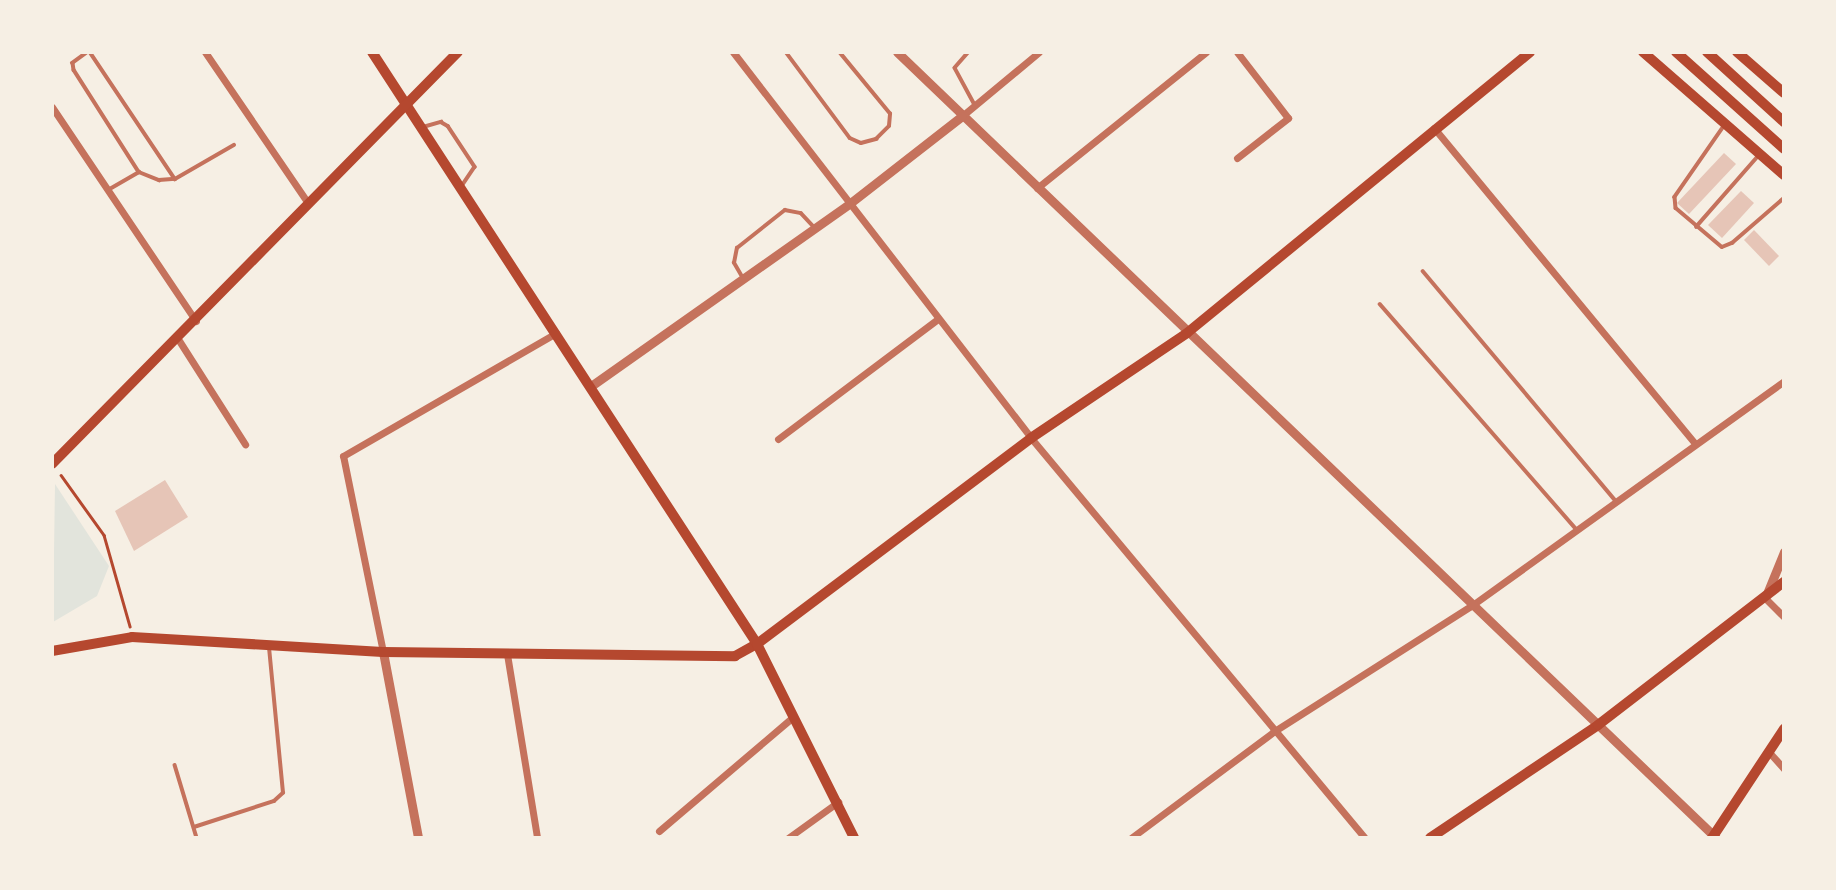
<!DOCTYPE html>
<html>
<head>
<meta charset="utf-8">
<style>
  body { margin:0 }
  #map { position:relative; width:1836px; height:890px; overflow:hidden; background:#f6efe4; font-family:Jost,sans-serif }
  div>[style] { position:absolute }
  .green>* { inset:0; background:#e2e4dc }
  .building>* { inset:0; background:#e6c5b7 }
  .path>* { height:2.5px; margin:-1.25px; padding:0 1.25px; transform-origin:1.25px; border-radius:1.25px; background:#b5482f }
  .service>* { height:3.5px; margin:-1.75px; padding:0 1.75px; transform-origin:1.75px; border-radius:1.75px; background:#c5725c }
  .minor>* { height:7px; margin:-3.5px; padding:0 3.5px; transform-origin:3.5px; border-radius:3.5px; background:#c5725c }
  .tertiary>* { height:9px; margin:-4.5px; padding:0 4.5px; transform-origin:4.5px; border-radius:4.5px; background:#c5725c }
  .secondary>* { height:10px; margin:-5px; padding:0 5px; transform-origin:5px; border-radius:5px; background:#b5482f }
  .primary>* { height:10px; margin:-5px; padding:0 5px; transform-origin:5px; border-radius:5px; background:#b5482f }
  .trunk>* { height:10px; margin:-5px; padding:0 5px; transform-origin:5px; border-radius:5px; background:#b5482f }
  span { translate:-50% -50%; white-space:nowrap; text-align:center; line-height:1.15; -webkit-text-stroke:5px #f6efe4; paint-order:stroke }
  .frame { position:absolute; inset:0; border:54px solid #f6efe4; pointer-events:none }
</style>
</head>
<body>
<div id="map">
  <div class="green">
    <div style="clip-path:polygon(55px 484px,109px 566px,97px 596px,53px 622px)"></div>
  </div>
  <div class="building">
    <div style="clip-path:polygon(1724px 153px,1736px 164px,1689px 214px,1677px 203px)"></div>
    <div style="clip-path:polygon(1741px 191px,1754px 203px,1722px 238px,1708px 225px)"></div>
    <div style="clip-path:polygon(1754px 230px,1779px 256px,1769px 266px,1744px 240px)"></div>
    <div style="clip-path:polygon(165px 480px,188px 517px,134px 551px,115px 511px)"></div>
  </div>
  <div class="path">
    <div style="left:61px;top:475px;width:74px;rotate:54.4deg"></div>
    <div style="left:104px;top:535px;width:95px;rotate:74.1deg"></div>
  </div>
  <div class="service">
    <div style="left:88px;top:52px;width:19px;rotate:144deg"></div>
    <div style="left:73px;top:63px;width:7px;rotate:82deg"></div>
    <div style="left:74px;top:70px;width:121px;rotate:57.5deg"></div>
    <div style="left:90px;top:52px;width:153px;rotate:56.2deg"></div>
    <div style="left:786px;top:52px;width:107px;rotate:53.3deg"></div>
    <div style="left:850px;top:138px;width:12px;rotate:24deg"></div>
    <div style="left:861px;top:143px;width:16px;rotate:-15deg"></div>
    <div style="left:876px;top:139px;width:18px;rotate:-45deg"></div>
    <div style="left:889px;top:126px;width:12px;rotate:-85deg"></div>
    <div style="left:890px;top:114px;width:80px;rotate:-129.4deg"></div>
    <div style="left:969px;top:52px;width:21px;rotate:131deg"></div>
    <div style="left:955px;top:68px;width:42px;rotate:61.6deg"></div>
    <div style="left:1725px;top:125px;width:88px;rotate:124.8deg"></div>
    <div style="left:1675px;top:197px;width:11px;rotate:85deg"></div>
    <div style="left:1676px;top:208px;width:60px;rotate:40.3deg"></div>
    <div style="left:1722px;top:247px;width:11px;rotate:-22deg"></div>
    <div style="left:1732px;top:243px;width:69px;rotate:-40.9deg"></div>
    <div style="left:423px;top:127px;width:19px;rotate:-16deg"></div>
    <div style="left:441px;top:122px;width:8px;rotate:30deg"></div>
    <div style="left:448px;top:126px;width:49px;rotate:56.6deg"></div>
    <div style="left:475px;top:167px;width:23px;rotate:124deg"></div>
    <div style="left:108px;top:190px;width:36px;rotate:-30deg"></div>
    <div style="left:139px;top:172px;width:22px;rotate:22deg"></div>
    <div style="left:159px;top:180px;width:16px;rotate:-4deg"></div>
    <div style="left:175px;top:179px;width:68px;rotate:-30deg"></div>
    <div style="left:1696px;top:227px;width:96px;rotate:-48.8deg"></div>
    <div style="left:1423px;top:271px;width:300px;rotate:50deg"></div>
    <div style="left:742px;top:277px;width:16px;rotate:-120deg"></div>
    <div style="left:734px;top:263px;width:15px;rotate:-79deg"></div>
    <div style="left:737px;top:248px;width:61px;rotate:-38.4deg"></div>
    <div style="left:785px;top:210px;width:16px;rotate:11deg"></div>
    <div style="left:801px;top:213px;width:18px;rotate:47deg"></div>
    <div style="left:1380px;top:304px;width:298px;rotate:48.9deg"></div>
    <div style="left:175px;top:765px;width:76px;rotate:73.2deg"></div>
    <div style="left:194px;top:827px;width:84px;rotate:-18deg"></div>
    <div style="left:274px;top:801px;width:12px;rotate:-42deg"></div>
    <div style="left:283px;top:793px;width:147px;rotate:-95.5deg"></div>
  </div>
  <div class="minor">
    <div style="left:205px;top:52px;width:183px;rotate:55.7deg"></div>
    <div style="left:733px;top:52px;width:488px;rotate:52.3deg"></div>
    <div style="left:1031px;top:438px;width:521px;rotate:50.14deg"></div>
    <div style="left:52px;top:107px;width:258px;rotate:56.1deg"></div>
    <div style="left:962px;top:116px;width:100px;rotate:-39.7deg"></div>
    <div style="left:1434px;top:128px;width:409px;rotate:50.4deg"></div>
    <div style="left:1237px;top:158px;width:65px;rotate:-38.1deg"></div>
    <div style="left:1288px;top:118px;width:83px;rotate:-127.7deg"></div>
    <div style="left:1037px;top:188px;width:217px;rotate:-38.8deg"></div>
    <div style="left:178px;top:339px;width:125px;rotate:57.5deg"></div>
    <div style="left:778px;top:439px;width:200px;rotate:-36.9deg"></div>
    <div style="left:1765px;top:598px;width:27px;rotate:45deg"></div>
    <div style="left:383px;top:652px;width:200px;rotate:-101.5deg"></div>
    <div style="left:343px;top:456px;width:246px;rotate:-30deg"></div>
    <div style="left:507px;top:654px;width:186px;rotate:80.7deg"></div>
    <div style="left:1768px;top:751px;width:24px;rotate:48deg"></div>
    <div style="left:659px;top:831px;width:177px;rotate:-40.4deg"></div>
    <div style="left:788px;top:838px;width:62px;rotate:-35.8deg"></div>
    <div style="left:1131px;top:838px;width:177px;rotate:-36.7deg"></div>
    <div style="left:1273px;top:732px;width:235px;rotate:-32.5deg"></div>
    <div style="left:1471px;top:606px;width:385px;rotate:-35.7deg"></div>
  </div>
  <div class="tertiary">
    <div style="left:897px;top:52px;width:1135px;rotate:43.82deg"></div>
    <div style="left:591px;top:386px;width:316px;rotate:-35.2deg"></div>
    <div style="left:849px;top:204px;width:143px;rotate:-37.9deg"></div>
    <div style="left:1766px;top:596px;width:48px;rotate:-67.8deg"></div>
    <div style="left:383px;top:652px;width:189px;rotate:79.3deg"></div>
  </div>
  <div class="secondary">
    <div style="left:1643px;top:52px;width:187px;rotate:41.1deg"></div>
    <div style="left:1737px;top:52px;width:62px;rotate:41.1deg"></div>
    <div style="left:52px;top:651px;width:81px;rotate:-9.9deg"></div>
    <div style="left:132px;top:637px;width:251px;rotate:3.4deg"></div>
    <div style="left:383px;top:652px;width:352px;rotate:0.7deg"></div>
    <div style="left:735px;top:656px;width:25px;rotate:-29deg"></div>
    <div style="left:757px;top:644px;width:343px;rotate:-36.9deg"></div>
    <div style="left:1031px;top:438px;width:188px;rotate:-33.9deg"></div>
    <div style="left:1187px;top:333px;width:443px;rotate:-39.3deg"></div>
  </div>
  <div class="primary">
    <div style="left:372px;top:52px;width:706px;rotate:56.96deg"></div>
    <div style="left:757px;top:644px;width:217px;rotate:63.4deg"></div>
    <div style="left:52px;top:464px;width:578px;rotate:-45.42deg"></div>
    <div style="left:1430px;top:838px;width:202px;rotate:-33.9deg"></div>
    <div style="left:1598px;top:725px;width:235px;rotate:-37.6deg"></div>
    <div style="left:1712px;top:838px;width:131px;rotate:-56.6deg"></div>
  </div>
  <div class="trunk">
    <div style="left:1676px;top:52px;width:145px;rotate:41.9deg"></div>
    <div style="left:1707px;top:52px;width:104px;rotate:42.3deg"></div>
  </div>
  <div class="frame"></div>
</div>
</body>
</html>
